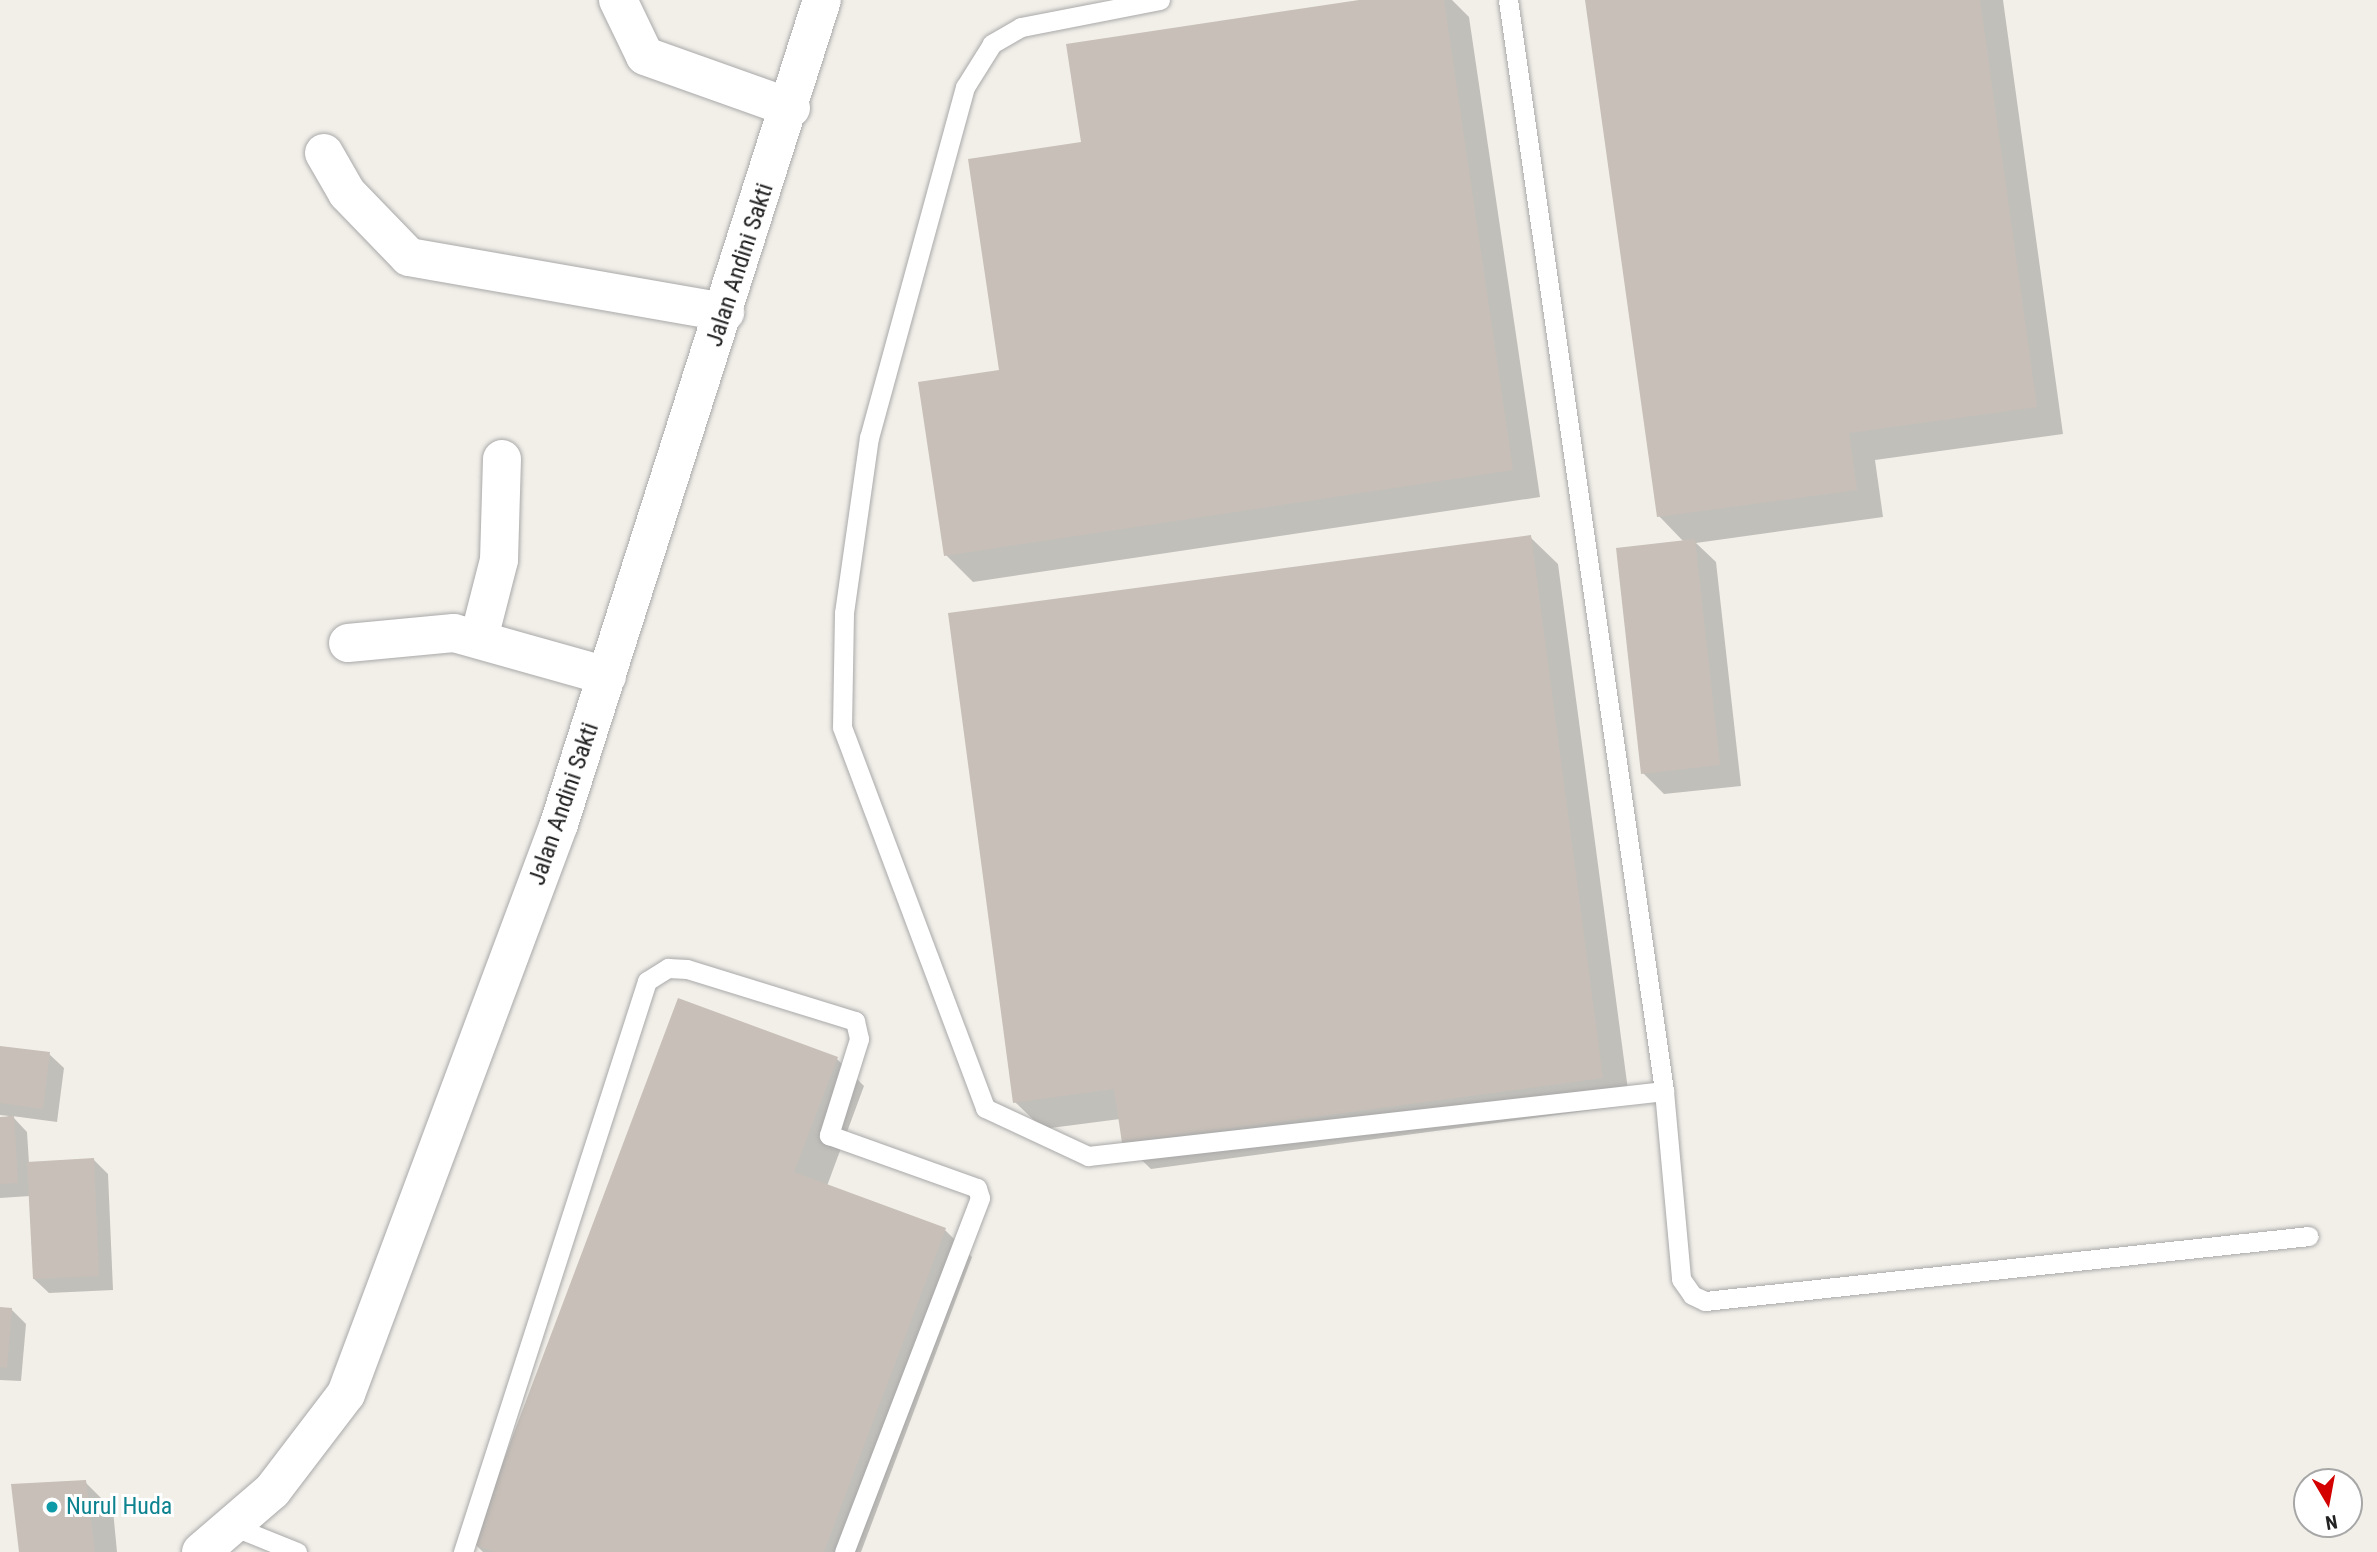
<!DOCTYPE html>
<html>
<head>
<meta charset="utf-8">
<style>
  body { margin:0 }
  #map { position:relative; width:2377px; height:1552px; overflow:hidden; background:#f2efe9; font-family:"Roboto Condensed",sans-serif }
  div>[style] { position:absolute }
  .shadow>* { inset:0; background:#0003 }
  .building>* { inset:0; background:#c7bfb8 }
  .roads { filter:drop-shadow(0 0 2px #a9a9a9) drop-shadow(0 0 2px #a9a9a9) }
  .lane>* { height:19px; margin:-9.5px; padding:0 9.5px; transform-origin:9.5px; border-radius:9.5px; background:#fff }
  .street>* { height:38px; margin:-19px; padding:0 19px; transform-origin:19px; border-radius:19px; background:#fff }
  .dots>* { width:19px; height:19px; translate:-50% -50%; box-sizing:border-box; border:4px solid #fff; border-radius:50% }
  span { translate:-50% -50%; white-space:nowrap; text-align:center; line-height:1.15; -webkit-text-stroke:6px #fff; paint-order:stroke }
  .street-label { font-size:24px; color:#222 }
  .culture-label { font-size:24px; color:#0d838f }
  .left { translate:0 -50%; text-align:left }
  .north { position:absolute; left:2293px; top:1468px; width:70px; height:70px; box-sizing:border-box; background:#fff; border:2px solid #a7a7a7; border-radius:50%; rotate:170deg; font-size:19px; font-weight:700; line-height:28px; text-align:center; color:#222 }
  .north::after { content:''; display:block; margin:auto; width:24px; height:32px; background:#d40000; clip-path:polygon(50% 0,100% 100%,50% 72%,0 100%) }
</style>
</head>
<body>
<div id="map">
  <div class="shadow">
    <div style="clip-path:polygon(1371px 0,1452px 0,1469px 17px,1540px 497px,973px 582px,946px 555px,1001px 371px)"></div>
    <div style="clip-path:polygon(1587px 0,2003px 0,2063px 434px,1875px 460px,1883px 517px,1696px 543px,1716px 562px,1741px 786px,1664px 794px,1643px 773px,1684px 542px,1659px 516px)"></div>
    <div style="clip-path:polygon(1530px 537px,1558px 564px,1630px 1105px,1151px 1169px,1123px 1142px,1120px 1119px,1043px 1129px,1015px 1102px)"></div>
    <div style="clip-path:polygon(0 1048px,49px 1054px,64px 1068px,57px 1122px,12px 1116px,27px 1132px,29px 1163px,94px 1160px,108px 1174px,113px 1290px,49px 1293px,34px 1279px,30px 1196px,0 1198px,0 1119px,9px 1116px,0 1115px)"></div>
    <div style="clip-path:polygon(837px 1059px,864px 1086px,827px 1186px,945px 1230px,972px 1257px,861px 1552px,483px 1552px,474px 1543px)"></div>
    <div style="clip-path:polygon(0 1309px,11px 1309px,26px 1324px,21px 1381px,0 1380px)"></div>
    <div style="clip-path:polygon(85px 1482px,113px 1510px,117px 1552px,20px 1552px)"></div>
  </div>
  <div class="building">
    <div style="clip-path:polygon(1359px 0,1444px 0,1513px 470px,944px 556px,918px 382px,999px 370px,968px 159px,1081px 142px,1066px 44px)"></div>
    <div style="clip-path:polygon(1585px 0,1980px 0,2037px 407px,1849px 433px,1857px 490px,1657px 517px)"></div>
    <div style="clip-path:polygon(1531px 535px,1603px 1078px,1122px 1143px,1114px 1089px,1013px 1103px,948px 613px)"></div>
    <div style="clip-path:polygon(1695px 539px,1720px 765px,1641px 774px,1616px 548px)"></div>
    <div style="clip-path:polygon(678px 998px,838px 1057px,794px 1172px,946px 1228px,824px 1552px,495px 1552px,472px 1544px)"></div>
    <div style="clip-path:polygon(0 1046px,50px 1052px,43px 1109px,0 1103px)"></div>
    <div style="clip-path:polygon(14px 1116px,18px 1183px,0 1184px,0 1117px)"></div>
    <div style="clip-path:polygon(94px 1158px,99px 1276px,33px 1279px,27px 1162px)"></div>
    <div style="clip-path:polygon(0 1307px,12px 1308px,7px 1368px,0 1367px)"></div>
    <div style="clip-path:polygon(86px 1480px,95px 1552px,19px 1552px,11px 1484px)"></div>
  </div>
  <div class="roads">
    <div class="lane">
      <div style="left:1160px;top:0;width:142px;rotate:169deg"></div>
      <div style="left:1021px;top:27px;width:34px;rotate:150deg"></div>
      <div style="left:992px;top:44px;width:51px;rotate:122.1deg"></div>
      <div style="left:965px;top:87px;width:363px;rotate:105.3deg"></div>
      <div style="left:869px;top:437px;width:178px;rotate:98.1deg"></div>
      <div style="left:844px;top:613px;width:114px;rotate:91deg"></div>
      <div style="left:842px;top:727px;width:407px;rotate:69.4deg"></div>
      <div style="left:985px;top:1108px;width:114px;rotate:25deg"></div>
      <div style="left:1088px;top:1156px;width:580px;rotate:-6.44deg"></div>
      <div style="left:1508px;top:0;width:1102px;rotate:81.86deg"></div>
      <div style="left:1664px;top:1091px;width:189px;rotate:84.8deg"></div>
      <div style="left:1681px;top:1279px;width:19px;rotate:55deg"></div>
      <div style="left:1692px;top:1295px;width:14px;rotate:25deg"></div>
      <div style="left:1705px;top:1301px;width:607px;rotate:-6.14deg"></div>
      <div style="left:235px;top:1527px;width:67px;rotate:22deg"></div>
      <div style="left:463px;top:1552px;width:600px;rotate:-72.14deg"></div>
      <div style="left:647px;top:981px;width:25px;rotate:-32deg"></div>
      <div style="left:668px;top:968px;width:19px;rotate:3deg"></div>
      <div style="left:687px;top:969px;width:176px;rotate:17.2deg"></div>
      <div style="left:855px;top:1021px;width:18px;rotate:77deg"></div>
      <div style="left:859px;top:1039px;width:101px;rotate:107.4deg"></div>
      <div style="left:829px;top:1135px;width:157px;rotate:19.7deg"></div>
      <div style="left:977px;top:1188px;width:10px;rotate:73deg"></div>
      <div style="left:980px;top:1198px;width:379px;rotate:111deg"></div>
    </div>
    <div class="street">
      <div style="left:618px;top:0;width:62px;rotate:64.3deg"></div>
      <div style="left:645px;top:56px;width:155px;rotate:19.6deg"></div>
      <div style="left:324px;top:153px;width:46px;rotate:60.1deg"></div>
      <div style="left:347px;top:193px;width:89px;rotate:45.9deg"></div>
      <div style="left:409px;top:257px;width:321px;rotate:9.9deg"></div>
      <div style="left:479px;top:638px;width:81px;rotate:-75.6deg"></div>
      <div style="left:499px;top:560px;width:101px;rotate:-88.3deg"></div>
      <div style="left:348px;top:643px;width:106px;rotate:-5.4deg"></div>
      <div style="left:454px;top:633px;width:159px;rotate:15.7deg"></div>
      <div style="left:201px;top:1552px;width:94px;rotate:-40.7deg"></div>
      <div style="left:272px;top:1491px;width:122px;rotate:-52.7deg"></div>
      <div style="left:346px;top:1394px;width:608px;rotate:-69.51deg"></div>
      <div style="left:559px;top:824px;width:865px;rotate:-72.3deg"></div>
    </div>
  </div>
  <div class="dots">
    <div style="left:52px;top:1507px;background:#0f9aa8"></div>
  </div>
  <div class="street-label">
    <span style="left:740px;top:265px;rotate:-72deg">Jalan Andini Sakti</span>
    <span style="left:564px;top:804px;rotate:-71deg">Jalan Andini Sakti</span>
  </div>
  <div class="culture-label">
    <span class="left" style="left:66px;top:1507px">Nurul Huda</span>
  </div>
  <div class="north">N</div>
</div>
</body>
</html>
